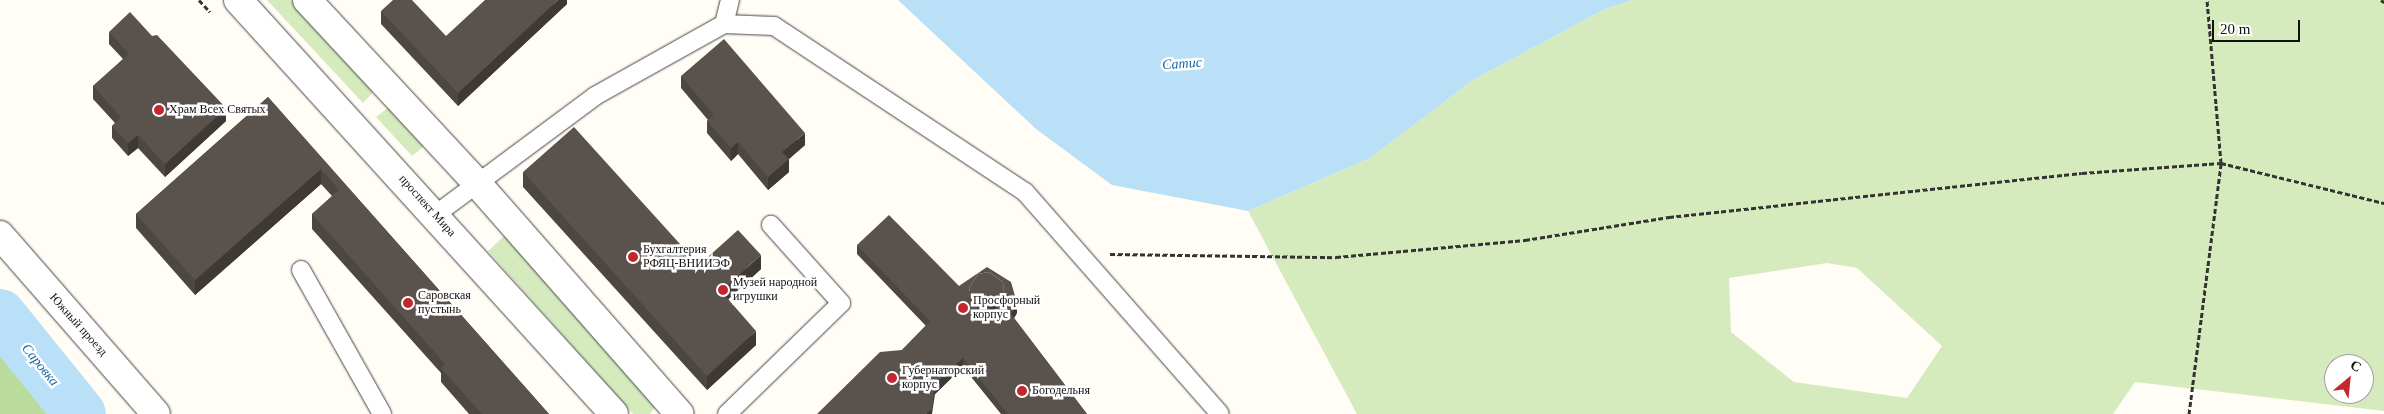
<!DOCTYPE html>
<html>
<head>
<meta charset="utf-8">
<style>
  body { margin:0 }
  #map { position:relative; width:2384px; height:414px; overflow:hidden; background:#fffdf5; font-family:"Times New Roman",serif }
  div>[style] { position:absolute }
  .green>* { inset:0; background:#d5ebbd }
  .forest>* { inset:0; background:#b9dc9c }
  .water>* { inset:0; background:#b9e0f7 }
  .river>* { height:52px; margin:-26px; padding:0 26px; transform-origin:26px; border-radius:26px; background:#b9e0f7 }
  .path>* { height:3px; margin-top:-1.5px; transform-origin:0; background:repeating-linear-gradient(90deg,#333 0 5px,transparent 0 7.5px) }
  .roads { filter:drop-shadow(0 0 1px #444) drop-shadow(0 0 1px #444) }
  .service>* { height:18px; margin:-9px; padding:0 9px; transform-origin:9px; border-radius:9px; background:#fff }
  .minor>* { height:28px; margin:-14px; padding:0 14px; transform-origin:14px; border-radius:14px; background:#fff }
  .wall>* { inset:0; background:#4d4742 }
  .shaded-wall>* { inset:0; background:#3f3936 }
  .building>* { inset:0; background:#5a524d }
  .dots>* { width:14px; height:14px; translate:-50% -50%; box-sizing:border-box; border:2px solid #fff; border-radius:50% }
  span { translate:-50% -50%; white-space:nowrap; text-align:center; line-height:1.15; -webkit-text-stroke:5px #fff; paint-order:stroke }
  .poi-label { font-size:12px; color:#111 }
  .left { translate:0 -50%; text-align:left }
  .street-label { font-size:12px; color:#111 }
  .water-label { font-size:14px; color:#1768a6; font-style:italic }
  .north { position:absolute; left:2324px; top:354px; width:50px; height:50px; box-sizing:border-box; background:#fff; border:1px solid #a0a0a0; border-radius:50%; rotate:28deg; font-size:14px; font-weight:700; line-height:20px; text-align:center; color:#111 }
  .north::after { content:''; display:block; margin:auto; width:18px; height:22px; background:#c4262e; clip-path:polygon(50% 0,100% 100%,50% 72%,0 100%) }
  .scale { position:absolute; left:2212px; top:20px; width:88px; height:22px; box-sizing:border-box; border:2px solid #111; border-top:0; padding-left:6px; font-size:15px; line-height:18px; white-space:nowrap; color:#111; -webkit-text-stroke:4px #fff; paint-order:stroke }
</style>
</head>
<body>
<div id="map">
  <div class="green">
    <div style="clip-path:polygon(267px 0,291px 0,375px 90px,363px 103px)"></div>
    <div style="clip-path:polygon(evenodd,1632px 0,2384px 0,2384px 411px,2135px 382px,2113px 414px,1357px 414px,1248px 211px,1370px 158px,1473px 80px,1603px 10px,1632px 0,1827px 263px,1857px 268px,1942px 346px,1907px 398px,1794px 382px,1731px 332px,1729px 278px,1827px 263px,1632px 0,2334px 364px,2364px 364px,2364px 394px,2334px 394px,2334px 364px)"></div>
    <div style="clip-path:polygon(389px 107px,424px 146px,412px 156px,376px 117px)"></div>
    <div style="clip-path:polygon(505px 235px,656px 406px,650px 414px,633px 414px,488px 251px)"></div>
  </div>
  <div class="forest">
    <div style="clip-path:polygon(0 345px,53px 414px,0 414px)"></div>
  </div>
  <div class="water">
    <div style="clip-path:polygon(898px 0,1632px 0,1603px 10px,1473px 80px,1370px 158px,1248px 211px,1112px 185px,1036px 129px)"></div>
  </div>
  <div class="river">
    <div style="left:0;top:315px;width:127px;rotate:51.1deg"></div>
  </div>
  <div class="path">
    <div style="left:199px;top:0;width:16px;rotate:47deg"></div>
    <div style="left:2381px;top:0;width:4px;rotate:34deg"></div>
    <div style="left:1110px;top:254px;width:226px;rotate:0.8deg"></div>
    <div style="left:1336px;top:257px;width:190px;rotate:-5.1deg"></div>
    <div style="left:1525px;top:240px;width:146px;rotate:-9.1deg"></div>
    <div style="left:1669px;top:217px;width:415px;rotate:-6.1deg"></div>
    <div style="left:2082px;top:173px;width:139px;rotate:-4.1deg"></div>
    <div style="left:2221px;top:163px;width:168px;rotate:13.8deg"></div>
    <div style="left:2189px;top:414px;width:253px;rotate:-82.7deg"></div>
    <div style="left:2221px;top:163px;width:164px;rotate:-94.9deg"></div>
  </div>
  <div class="roads">
    <div class="service">
      <div style="left:724px;top:24px;width:25px;rotate:-76deg"></div>
      <div style="left:435px;top:215px;width:199px;rotate:-36.6deg"></div>
      <div style="left:595px;top:96px;width:148px;rotate:-29.2deg"></div>
      <div style="left:724px;top:24px;width:50px;rotate:2.3deg"></div>
      <div style="left:774px;top:26px;width:301px;rotate:33.5deg"></div>
      <div style="left:1025px;top:192px;width:295px;rotate:48.7deg"></div>
      <div style="left:301px;top:270px;width:165px;rotate:60.6deg"></div>
      <div style="left:727px;top:414px;width:159px;rotate:-44.2deg"></div>
      <div style="left:841px;top:303px;width:105px;rotate:-131.9deg"></div>
    </div>
    <div class="minor">
      <div style="left:238px;top:0;width:559px;rotate:47.75deg"></div>
      <div style="left:307px;top:0;width:247px;rotate:47.1deg"></div>
      <div style="left:475px;top:181px;width:310px;rotate:48.7deg"></div>
      <div style="left:0;top:235px;width:237px;rotate:48.9deg"></div>
    </div>
  </div>
  <div class="wall">
    <div style="clip-path:polygon(567px 0,567px 4px,458px 106px,381px 24px,381px 11px,446px 36px)"></div>
    <div style="clip-path:polygon(109px 32px,226px 121px,165px 177px,138px 148px,128px 156px,112px 138px,112px 126px,115px 123px,93px 99px,93px 86px,123px 59px,109px 44px)"></div>
    <div style="clip-path:polygon(681px 76px,805px 145px,789px 159px,789px 172px,768px 190px,738px 154px,731px 161px,707px 133px,707px 121px,708px 120px,681px 88px)"></div>
    <div style="clip-path:polygon(268px 97px,549px 414px,469px 414px,441px 382px,441px 373px,312px 229px,312px 214px,332px 196px,321px 184px,195px 295px,136px 228px,136px 214px)"></div>
    <div style="clip-path:polygon(523px 172px,699px 265px,761px 269px,728px 299px,756px 345px,707px 390px,523px 187px)"></div>
    <div style="clip-path:polygon(857px 245px,959px 286px,1017px 313px,1014px 318px,1087px 414px,1001px 414px,963px 367px,935px 394px,902px 350px,926px 326px,857px 254px)"></div>
  </div>
  <div class="shaded-wall">
    <div style="clip-path:polygon(558px 0,567px 0,567px 4px,458px 106px,458px 93px)"></div>
    <div style="clip-path:polygon(226px 108px,226px 121px,165px 177px,165px 164px)"></div>
    <div style="clip-path:polygon(805px 133px,805px 145px,782px 165px,782px 152px)"></div>
    <div style="clip-path:polygon(138px 135px,138px 148px,128px 156px,128px 143px)"></div>
    <div style="clip-path:polygon(738px 142px,738px 154px,731px 161px,731px 148px)"></div>
    <div style="clip-path:polygon(789px 159px,789px 172px,768px 190px,768px 177px)"></div>
    <div style="clip-path:polygon(321px 169px,321px 184px,195px 295px,195px 280px)"></div>
    <div style="clip-path:polygon(761px 255px,761px 269px,721px 306px,721px 291px)"></div>
    <div style="clip-path:polygon(1004px 294px,1004px 310px,986px 323px,986px 308px)"></div>
    <div style="clip-path:polygon(1017px 303px,1017px 313px,1011px 323px,1011px 314px)"></div>
    <div style="clip-path:polygon(756px 331px,756px 345px,707px 390px,707px 376px)"></div>
    <div style="clip-path:polygon(963px 358px,963px 367px,935px 394px,932px 414px,926px 414px,935px 384px)"></div>
  </div>
  <div class="building">
    <div style="clip-path:polygon(393px 0,412px 0,446px 36px,485px 0,558px 0,458px 93px,381px 11px)"></div>
    <div style="clip-path:polygon(130px 12px,152px 36px,157px 35px,226px 108px,165px 164px,138px 135px,128px 143px,112px 126px,121px 117px,93px 86px,129px 54px,109px 32px)"></div>
    <div style="clip-path:polygon(724px 39px,805px 133px,782px 152px,789px 159px,768px 177px,738px 142px,731px 148px,707px 121px,714px 115px,681px 76px)"></div>
    <div style="clip-path:polygon(268px 97px,549px 414px,482px 414px,441px 368px,445px 364px,312px 214px,339px 190px,321px 169px,195px 280px,136px 214px)"></div>
    <div style="clip-path:polygon(574px 127px,699px 265px,738px 230px,761px 255px,721px 291px,756px 331px,707px 376px,523px 172px)"></div>
    <div style="clip-path:polygon(evenodd,889px 215px,959px 286px,987px 267px,1011px 282px,1017px 303px,1011px 314px,1087px 414px,1008px 414px,963px 358px,935px 384px,932px 409px,926px 414px,817px 414px,880px 352px,902px 350px,930px 321px,857px 245px,889px 215px,989px 272px,1003px 282px,1004px 300px,992px 313px,980px 312px,969px 299px,970px 295px,969px 288px,978px 274px,989px 272px)"></div>
    <div style="clip-path:polygon(989px 272px,1003px 282px,1004px 294px,997px 304px,986px 308px,971px 299px,969px 288px,978px 274px)"></div>
  </div>
  <div class="dots">
    <div style="left:159px;top:110px;background:#c4262e"></div>
    <div style="left:633px;top:257px;background:#c4262e"></div>
    <div style="left:723px;top:290px;background:#c4262e"></div>
    <div style="left:408px;top:303px;background:#c4262e"></div>
    <div style="left:963px;top:308px;background:#c4262e"></div>
    <div style="left:892px;top:378px;background:#c4262e"></div>
    <div style="left:1022px;top:391px;background:#c4262e"></div>
  </div>
  <div class="poi-label">
    <span class="left" style="left:169px;top:110px">Храм Всех Святых</span>
    <span class="left" style="left:643px;top:257px">Бухгалтерия<br>РФЯЦ-ВНИИЭФ</span>
    <span class="left" style="left:733px;top:290px">Музей народной<br>игрушки</span>
    <span class="left" style="left:418px;top:303px">Саровская<br>пустынь</span>
    <span class="left" style="left:973px;top:308px">Просфорный<br>корпус</span>
    <span class="left" style="left:902px;top:378px">Губернаторский<br>корпус</span>
    <span class="left" style="left:1032px;top:391px">Богодельня</span>
  </div>
  <div class="street-label">
    <span style="left:427px;top:206px;rotate:48deg">проспект Мира</span>
    <span style="left:78px;top:325px;rotate:48deg">Южный проезд</span>
  </div>
  <div class="water-label">
    <span style="left:1182px;top:64px;rotate:-4deg">Сатис</span>
    <span style="left:40px;top:365px;rotate:51deg">Саровка</span>
  </div>
  <div class="north">С</div>
  <div class="scale">20 m</div>
</div>
</body>
</html>
